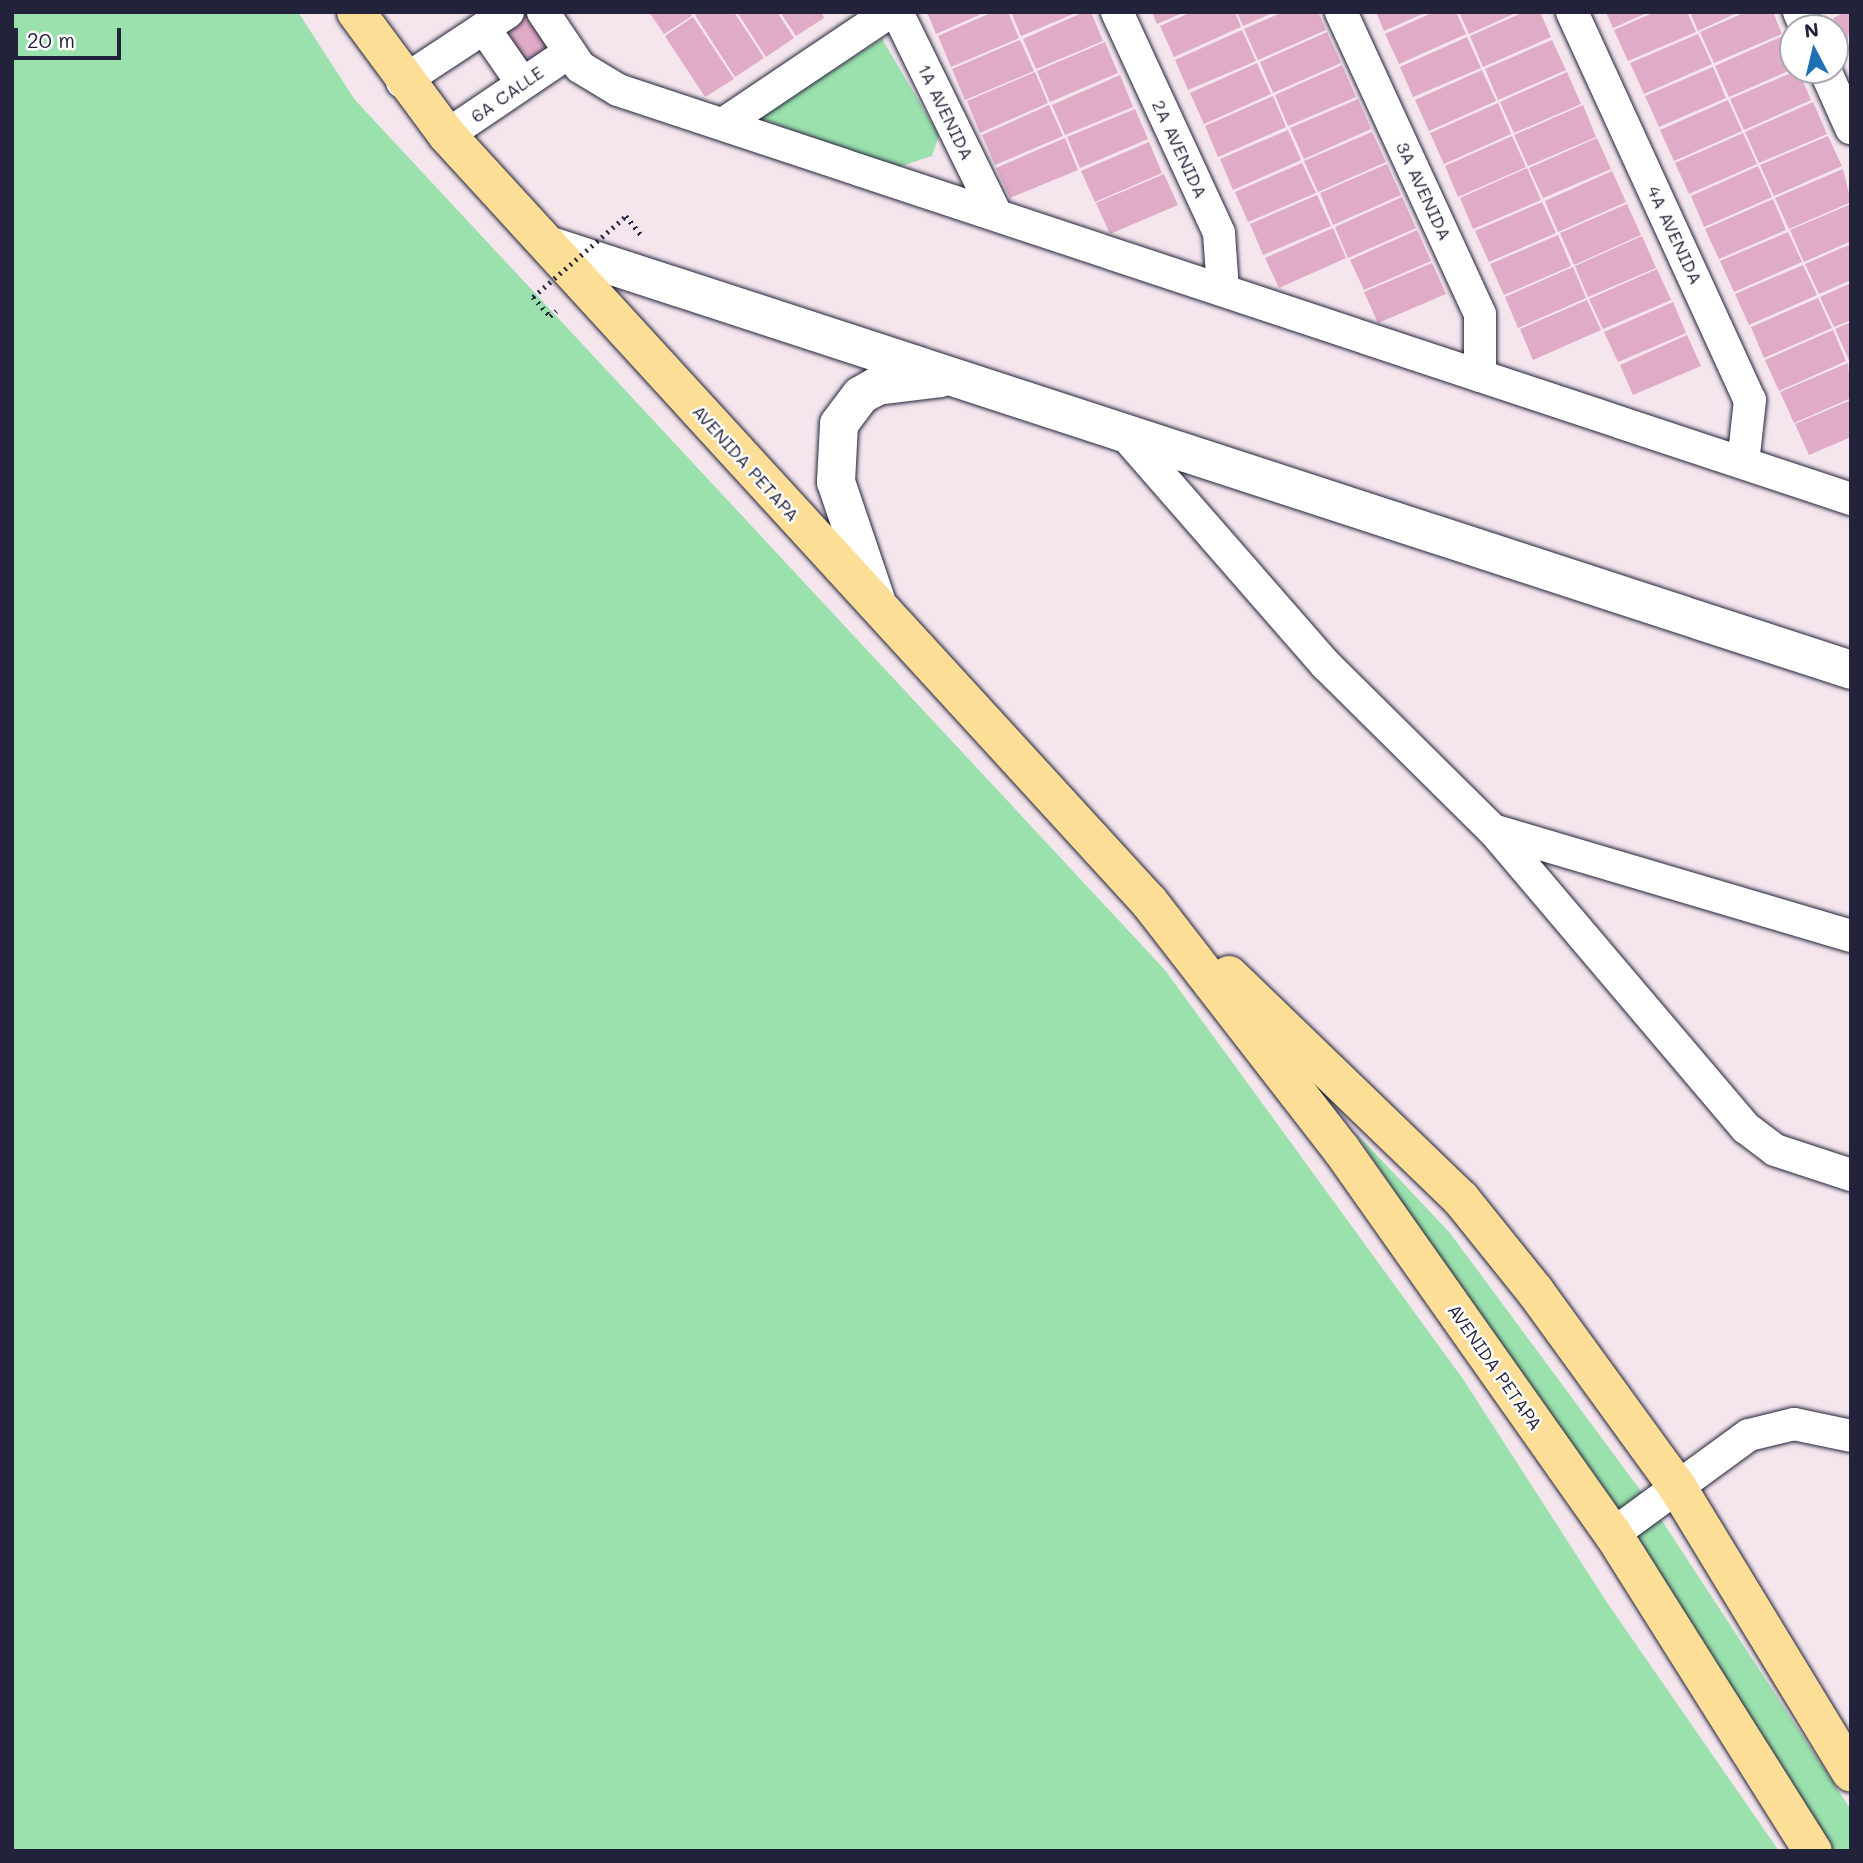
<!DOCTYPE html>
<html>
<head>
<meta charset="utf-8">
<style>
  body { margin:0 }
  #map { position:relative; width:1863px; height:1863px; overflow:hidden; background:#f5e6ee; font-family:Mali,sans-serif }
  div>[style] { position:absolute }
  .green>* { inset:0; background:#9be1ad }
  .building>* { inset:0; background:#dfabc7 }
  .path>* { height:4.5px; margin-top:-2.25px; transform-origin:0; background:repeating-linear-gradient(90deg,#22223b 0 2px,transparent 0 7px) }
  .roads { filter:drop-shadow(0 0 2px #22223b) drop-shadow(0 0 2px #22223b) }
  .street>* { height:32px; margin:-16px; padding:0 16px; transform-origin:16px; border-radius:16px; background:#fff }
  .secondary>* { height:38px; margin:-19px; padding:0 19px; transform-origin:19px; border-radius:19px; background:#fff }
  .primary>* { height:38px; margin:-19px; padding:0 19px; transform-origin:19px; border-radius:19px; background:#fcde96 }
  .path-bridge>* { height:4.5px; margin-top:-2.25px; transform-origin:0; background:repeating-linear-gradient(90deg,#22223b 0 2px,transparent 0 7px) }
  span { translate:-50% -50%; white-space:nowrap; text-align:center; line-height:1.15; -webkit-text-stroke:5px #fff; paint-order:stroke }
  .street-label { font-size:18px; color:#22223b }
  .frame { position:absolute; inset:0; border:14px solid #22223b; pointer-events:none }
  .north { position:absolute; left:1779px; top:14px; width:70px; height:70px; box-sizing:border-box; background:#fff; border:2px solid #a7a7b1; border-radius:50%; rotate:353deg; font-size:19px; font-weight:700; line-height:28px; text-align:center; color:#22223b }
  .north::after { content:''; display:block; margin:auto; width:24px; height:32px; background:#1f6fb2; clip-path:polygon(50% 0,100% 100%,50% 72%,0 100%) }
  .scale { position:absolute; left:14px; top:28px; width:107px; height:32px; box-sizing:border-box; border:4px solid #22223b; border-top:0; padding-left:9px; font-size:21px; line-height:24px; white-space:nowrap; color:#22223b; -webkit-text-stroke:5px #fff; paint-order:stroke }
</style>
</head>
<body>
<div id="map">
  <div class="green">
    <div style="clip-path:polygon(12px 12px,298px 12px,355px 100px,1165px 970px,1463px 1379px,1608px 1604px,1779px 1851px,12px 1851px)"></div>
    <div style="clip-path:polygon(882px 39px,939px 135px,932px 156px,898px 167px,758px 118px)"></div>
    <div style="clip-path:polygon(1355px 1132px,1450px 1233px,1655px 1510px,1851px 1810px,1851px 1851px,1834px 1851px)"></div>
  </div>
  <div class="building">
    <div style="clip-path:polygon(495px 12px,530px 12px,567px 71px,542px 86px)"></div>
    <div style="clip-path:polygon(649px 12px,689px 12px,692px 16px,664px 34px)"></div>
    <div style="clip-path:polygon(700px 12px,734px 12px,764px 58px,735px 77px,695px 15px)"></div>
    <div style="clip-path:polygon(737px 12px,777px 12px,794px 38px,766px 57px)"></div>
    <div style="clip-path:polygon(780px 12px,821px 12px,824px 18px,796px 36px)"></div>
    <div style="clip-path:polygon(927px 12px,986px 12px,936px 34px)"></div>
    <div style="clip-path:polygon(993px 12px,1008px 12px,1019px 38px,951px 67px,938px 36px)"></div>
    <div style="clip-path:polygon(1011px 12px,1078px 12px,1021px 36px)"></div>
    <div style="clip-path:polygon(1084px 12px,1091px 12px,1103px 41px,1036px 69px,1023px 39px)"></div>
    <div style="clip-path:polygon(1152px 12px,1185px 12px,1157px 24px)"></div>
    <div style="clip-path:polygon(1192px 12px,1235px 12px,1241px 27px,1174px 57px,1160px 26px)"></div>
    <div style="clip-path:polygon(1237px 12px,1275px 12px,1243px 26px)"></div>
    <div style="clip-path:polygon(1283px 12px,1318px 12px,1326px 30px,1258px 60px,1244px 29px)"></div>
    <div style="clip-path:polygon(1376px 12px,1427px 12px,1384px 31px)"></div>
    <div style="clip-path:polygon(1434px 12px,1456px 12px,1466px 34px,1399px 64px,1385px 34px)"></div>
    <div style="clip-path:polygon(1459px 12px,1518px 12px,1469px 34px)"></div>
    <div style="clip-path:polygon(1524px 12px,1540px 12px,1551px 37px,1483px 67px,1470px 36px)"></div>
    <div style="clip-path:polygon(1606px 12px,1649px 12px,1613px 28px)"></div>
    <div style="clip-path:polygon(1655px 12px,1687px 12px,1696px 32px,1628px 61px,1614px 30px)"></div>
    <div style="clip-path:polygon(1690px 12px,1739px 12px,1698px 31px)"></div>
    <div style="clip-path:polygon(1746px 12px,1773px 12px,1782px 34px,1714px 63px,1700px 32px)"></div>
    <div style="clip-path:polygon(1846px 12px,1851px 12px,1847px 49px,1833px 18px)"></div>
    <div style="clip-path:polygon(693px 17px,734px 79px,705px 97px,665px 36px)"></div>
    <div style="clip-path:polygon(1242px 30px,1256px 61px,1188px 90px,1175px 60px)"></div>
    <div style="clip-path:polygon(1327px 32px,1341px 63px,1273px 93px,1260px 62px)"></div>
    <div style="clip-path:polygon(1698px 34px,1712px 64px,1644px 94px,1630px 63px)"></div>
    <div style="clip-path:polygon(1783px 36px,1793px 69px,1729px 97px,1715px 66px)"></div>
    <div style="clip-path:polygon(1467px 37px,1481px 68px,1413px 97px,1400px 67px)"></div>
    <div style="clip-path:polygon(1020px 40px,1034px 71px,965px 100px,952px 69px)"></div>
    <div style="clip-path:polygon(1552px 40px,1566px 70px,1498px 100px,1485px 69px)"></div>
    <div style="clip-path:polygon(1105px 42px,1118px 73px,1050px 102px,1037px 71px)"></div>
    <div style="clip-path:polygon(1257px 63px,1271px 94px,1204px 124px,1190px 93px)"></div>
    <div style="clip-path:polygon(1342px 65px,1356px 97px,1288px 126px,1275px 95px)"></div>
    <div style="clip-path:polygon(1713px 67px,1726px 98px,1659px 127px,1645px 96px)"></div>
    <div style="clip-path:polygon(1482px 70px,1496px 101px,1429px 131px,1415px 100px)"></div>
    <div style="clip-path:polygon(1798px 70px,1811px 100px,1744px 130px,1730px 99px)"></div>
    <div style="clip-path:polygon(1035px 72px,1048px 103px,980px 133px,967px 101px)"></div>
    <div style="clip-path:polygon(1567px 72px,1581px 104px,1514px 133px,1500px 102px)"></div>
    <div style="clip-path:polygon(1120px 75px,1133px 107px,1065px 135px,1052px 105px)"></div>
    <div style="clip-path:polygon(1273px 96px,1286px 127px,1218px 157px,1205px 126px)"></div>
    <div style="clip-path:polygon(1358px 99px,1371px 129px,1304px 159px,1290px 128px)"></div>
    <div style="clip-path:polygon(1728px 100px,1742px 131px,1674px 161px,1660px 130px)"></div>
    <div style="clip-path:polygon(1813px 102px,1827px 134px,1759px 163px,1745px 132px)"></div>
    <div style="clip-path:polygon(1498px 103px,1511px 134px,1444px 164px,1430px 133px)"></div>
    <div style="clip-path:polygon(1049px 105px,1063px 136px,995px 165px,982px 135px)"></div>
    <div style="clip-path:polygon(1583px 105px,1596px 137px,1528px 166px,1514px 135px)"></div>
    <div style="clip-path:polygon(1135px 109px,1148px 139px,1080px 168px,1067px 137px)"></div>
    <div style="clip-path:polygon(1288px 130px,1301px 160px,1233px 190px,1220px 159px)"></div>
    <div style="clip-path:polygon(1372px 132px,1386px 162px,1318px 192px,1304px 161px)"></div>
    <div style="clip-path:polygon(1743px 133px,1757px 164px,1689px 194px,1675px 163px)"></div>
    <div style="clip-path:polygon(1512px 136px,1526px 167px,1458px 197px,1445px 166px)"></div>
    <div style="clip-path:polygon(1828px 136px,1842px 166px,1774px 196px,1760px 165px)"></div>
    <div style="clip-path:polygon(1065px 138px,1078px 170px,1010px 198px,996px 168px)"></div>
    <div style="clip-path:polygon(1597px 138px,1611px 169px,1543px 198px,1529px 168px)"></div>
    <div style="clip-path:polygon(1149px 142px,1162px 173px,1095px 202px,1081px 171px)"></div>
    <div style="clip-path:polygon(1302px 163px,1316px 193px,1248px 222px,1235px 192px)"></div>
    <div style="clip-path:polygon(1387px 164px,1401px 195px,1333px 225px,1320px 193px)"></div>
    <div style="clip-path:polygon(1758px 166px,1772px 197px,1704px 227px,1691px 196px)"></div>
    <div style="clip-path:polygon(1527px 168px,1541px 200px,1473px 229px,1460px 198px)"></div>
    <div style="clip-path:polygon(1843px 169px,1851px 202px,1789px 229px,1775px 198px)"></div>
    <div style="clip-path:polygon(1612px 171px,1626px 202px,1558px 232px,1545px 201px)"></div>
    <div style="clip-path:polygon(1164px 174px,1178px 205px,1110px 234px,1096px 203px)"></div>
    <div style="clip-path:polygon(1317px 195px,1331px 226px,1263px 255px,1250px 224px)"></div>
    <div style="clip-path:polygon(1402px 197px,1416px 228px,1348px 258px,1335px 227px)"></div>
    <div style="clip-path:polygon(1773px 199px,1786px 230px,1719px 259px,1705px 229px)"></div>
    <div style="clip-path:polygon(1542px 202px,1556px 233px,1489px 262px,1475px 231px)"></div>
    <div style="clip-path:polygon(1627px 204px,1641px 235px,1574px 265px,1560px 233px)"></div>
    <div style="clip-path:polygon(1851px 204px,1851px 241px,1804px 262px,1790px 230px)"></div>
    <div style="clip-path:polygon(1333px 228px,1346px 258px,1279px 288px,1265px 258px)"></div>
    <div style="clip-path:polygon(1417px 230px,1431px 261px,1364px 290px,1350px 260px)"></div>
    <div style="clip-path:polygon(1788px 232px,1802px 262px,1734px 292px,1720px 261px)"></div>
    <div style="clip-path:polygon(1558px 235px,1571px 266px,1504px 295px,1490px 264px)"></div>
    <div style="clip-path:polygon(1642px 236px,1656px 268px,1588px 297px,1575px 266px)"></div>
    <div style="clip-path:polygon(1851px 244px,1851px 280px,1819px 294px,1805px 264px)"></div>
    <div style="clip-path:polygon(1432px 263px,1446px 294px,1378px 323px,1364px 292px)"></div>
    <div style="clip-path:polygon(1803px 265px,1817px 295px,1749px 325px,1735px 294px)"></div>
    <div style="clip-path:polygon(1573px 267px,1586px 298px,1518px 328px,1505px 297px)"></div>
    <div style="clip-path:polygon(1657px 269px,1671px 300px,1603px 329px,1589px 299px)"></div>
    <div style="clip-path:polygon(1851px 283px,1851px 320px,1834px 327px,1820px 297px)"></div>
    <div style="clip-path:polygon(1818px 298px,1832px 328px,1764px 358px,1751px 327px)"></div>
    <div style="clip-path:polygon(1587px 300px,1601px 330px,1533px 360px,1520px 329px)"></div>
    <div style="clip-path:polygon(1673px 302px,1686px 333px,1618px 362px,1604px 332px)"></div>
    <div style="clip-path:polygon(1851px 322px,1851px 359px,1849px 360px,1835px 329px)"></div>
    <div style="clip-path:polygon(1833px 330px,1846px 361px,1779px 391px,1765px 360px)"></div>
    <div style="clip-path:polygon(1687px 335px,1701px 366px,1633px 395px,1620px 365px)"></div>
    <div style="clip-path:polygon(1848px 363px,1851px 398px,1794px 423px,1780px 392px)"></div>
    <div style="clip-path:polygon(1851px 400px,1851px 437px,1809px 455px,1795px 424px)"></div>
  </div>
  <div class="path">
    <div style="left:626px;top:216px;width:26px;rotate:51deg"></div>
    <div style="left:533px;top:297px;width:25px;rotate:48deg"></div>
    <div style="left:550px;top:316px;width:8px;rotate:-40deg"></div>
  </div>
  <div class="roads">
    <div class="street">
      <div style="left:543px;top:12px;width:66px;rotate:56.1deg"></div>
      <div style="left:580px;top:67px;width:44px;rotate:31.2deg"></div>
      <div style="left:618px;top:90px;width:1299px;rotate:18.35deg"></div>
      <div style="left:897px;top:12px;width:223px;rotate:63.9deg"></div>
      <div style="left:1117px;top:12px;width:243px;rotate:65.2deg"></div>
      <div style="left:1219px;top:233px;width:57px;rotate:86deg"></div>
      <div style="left:1341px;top:12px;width:332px;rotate:65.3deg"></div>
      <div style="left:1480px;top:314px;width:62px;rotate:90deg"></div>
      <div style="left:1572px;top:12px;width:427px;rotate:65.4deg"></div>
      <div style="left:1750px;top:400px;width:63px;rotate:96.3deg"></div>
      <div style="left:1799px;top:12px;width:17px;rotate:66deg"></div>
      <div style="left:484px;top:28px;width:67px;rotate:55.4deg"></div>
      <div style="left:1825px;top:70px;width:64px;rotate:65.9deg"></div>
      <div style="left:402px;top:82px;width:127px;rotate:-33.4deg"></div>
      <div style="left:726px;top:122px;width:197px;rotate:-33.9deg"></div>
      <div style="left:447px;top:135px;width:146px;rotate:-34.1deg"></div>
      <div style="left:1121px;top:430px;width:312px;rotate:48.9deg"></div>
      <div style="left:1326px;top:665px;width:235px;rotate:44.7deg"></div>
      <div style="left:1493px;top:830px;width:391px;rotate:49.7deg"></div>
      <div style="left:1746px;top:1128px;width:36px;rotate:37deg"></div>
      <div style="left:1775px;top:1150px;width:80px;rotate:18.2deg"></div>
      <div style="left:1493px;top:830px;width:373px;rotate:16.5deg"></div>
      <div style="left:1613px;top:1534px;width:168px;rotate:-36.1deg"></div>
      <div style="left:1749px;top:1435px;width:46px;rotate:-13.7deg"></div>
      <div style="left:1794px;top:1424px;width:58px;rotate:11.9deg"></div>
    </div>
    <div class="secondary">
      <div style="left:551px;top:246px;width:1367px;rotate:18.06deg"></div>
      <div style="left:877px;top:603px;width:128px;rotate:-108.7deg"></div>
      <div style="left:836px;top:482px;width:58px;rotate:-87deg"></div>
      <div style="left:839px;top:424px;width:36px;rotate:-53deg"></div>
      <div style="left:861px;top:395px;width:18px;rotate:-29deg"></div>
      <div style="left:877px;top:386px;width:64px;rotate:-7.1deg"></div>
    </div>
    <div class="primary">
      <div style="left:356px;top:12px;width:153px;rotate:53.5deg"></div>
      <div style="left:447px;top:135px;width:1041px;rotate:47.53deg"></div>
      <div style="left:1150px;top:903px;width:311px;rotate:52.2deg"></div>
      <div style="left:1341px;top:1149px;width:471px;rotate:54.8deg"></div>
      <div style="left:1613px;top:1534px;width:375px;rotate:57.8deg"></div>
      <div style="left:1229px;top:975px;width:322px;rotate:44deg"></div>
      <div style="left:1461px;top:1199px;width:118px;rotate:51.2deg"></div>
      <div style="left:1535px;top:1291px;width:243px;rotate:54deg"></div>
      <div style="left:1678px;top:1488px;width:333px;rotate:58.7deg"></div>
    </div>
  </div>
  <div class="path-bridge">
    <div style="left:533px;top:297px;width:123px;rotate:-41.1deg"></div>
  </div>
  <div class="street-label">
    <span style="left:507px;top:94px;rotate:-35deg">6A CALLE</span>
    <span style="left:946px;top:112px;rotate:64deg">1A AVENIDA</span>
    <span style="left:1180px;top:149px;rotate:65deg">2A AVENIDA</span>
    <span style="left:1424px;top:191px;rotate:65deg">3A AVENIDA</span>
    <span style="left:1675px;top:235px;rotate:65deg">4A AVENIDA</span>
    <span style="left:746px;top:463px;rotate:48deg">AVENIDA PETAPA</span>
    <span style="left:1495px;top:1367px;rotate:55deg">AVENIDA PETAPA</span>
  </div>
  <div class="frame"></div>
  <div class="north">N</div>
  <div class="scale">20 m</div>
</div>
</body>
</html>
